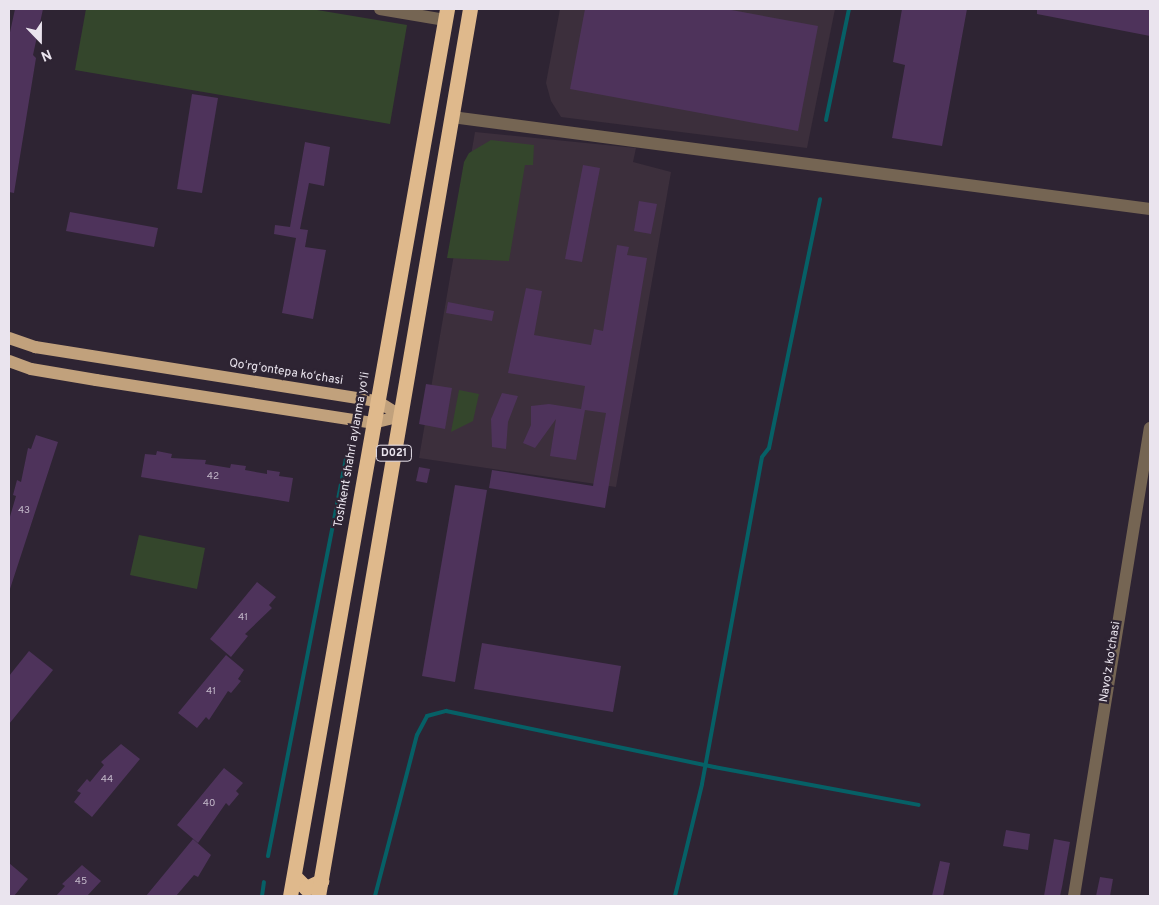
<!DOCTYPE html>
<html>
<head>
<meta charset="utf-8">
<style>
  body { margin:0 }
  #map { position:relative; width:1159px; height:905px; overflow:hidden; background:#2e2433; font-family:Overpass,sans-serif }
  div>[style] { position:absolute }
  .commercial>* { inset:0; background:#3c2f3c }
  .green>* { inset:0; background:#34462c }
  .stream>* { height:4px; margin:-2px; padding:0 2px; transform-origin:2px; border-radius:2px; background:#066066 }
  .building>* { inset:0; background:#4e335b }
  .minor>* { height:12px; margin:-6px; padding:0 6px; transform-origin:6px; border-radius:6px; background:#756553 }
  .major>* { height:12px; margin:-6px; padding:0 6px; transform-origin:6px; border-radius:6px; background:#c1a17c }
  .highway>* { height:15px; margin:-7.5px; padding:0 7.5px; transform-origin:7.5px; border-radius:7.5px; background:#dfb98c }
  span { translate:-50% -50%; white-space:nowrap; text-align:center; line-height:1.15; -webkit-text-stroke:4.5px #2e2433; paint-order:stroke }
  .number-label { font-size:10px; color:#c3b8c9 }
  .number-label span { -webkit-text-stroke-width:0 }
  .shield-label span { padding:1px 4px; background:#2e2433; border:1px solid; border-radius:4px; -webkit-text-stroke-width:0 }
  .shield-label { font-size:11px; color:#eae4ee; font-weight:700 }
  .street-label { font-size:12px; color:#eae4ee }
  .frame { position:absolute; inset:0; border:10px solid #eae4ee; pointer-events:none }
  .north { position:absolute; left:15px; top:15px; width:50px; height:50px; -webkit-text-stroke:4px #2e2433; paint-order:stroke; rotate:158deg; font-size:14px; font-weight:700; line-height:20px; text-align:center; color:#eae4ee }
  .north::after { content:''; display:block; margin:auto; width:18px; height:22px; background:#eae4ee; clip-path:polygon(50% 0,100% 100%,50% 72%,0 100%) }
</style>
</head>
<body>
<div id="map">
  <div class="commercial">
    <div style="clip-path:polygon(560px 9px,835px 9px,807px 148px,561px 117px,551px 101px,546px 83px)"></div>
    <div style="clip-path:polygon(475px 132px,636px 148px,633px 162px,671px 172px,616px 487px,419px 458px)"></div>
  </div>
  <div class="green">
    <div style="clip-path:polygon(86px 9px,311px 9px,407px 25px,390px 124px,75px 70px)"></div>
    <div style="clip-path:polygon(491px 140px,534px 145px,533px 165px,525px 165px,509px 261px,447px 258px,464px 162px,469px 153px)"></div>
    <div style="clip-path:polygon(459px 390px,479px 394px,473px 421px,451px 432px)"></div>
    <div style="clip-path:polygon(139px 535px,205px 548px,197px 589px,130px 575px)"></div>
  </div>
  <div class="stream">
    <div style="left:826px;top:120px;width:113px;rotate:-78.3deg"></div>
    <div style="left:268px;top:856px;width:406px;rotate:-78.9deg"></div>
    <div style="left:262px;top:896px;width:14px;rotate:-82deg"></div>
    <div style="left:375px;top:896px;width:166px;rotate:-75.4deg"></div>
    <div style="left:417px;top:735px;width:21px;rotate:-62deg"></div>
    <div style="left:427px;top:716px;width:20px;rotate:-15deg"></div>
    <div style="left:446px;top:711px;width:274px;rotate:11.8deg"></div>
    <div style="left:714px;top:767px;width:208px;rotate:10.5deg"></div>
    <div style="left:675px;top:896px;width:115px;rotate:-76.4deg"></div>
    <div style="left:702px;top:784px;width:332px;rotate:-79.6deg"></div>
    <div style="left:762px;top:457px;width:11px;rotate:-52deg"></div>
    <div style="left:769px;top:448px;width:254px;rotate:-78.4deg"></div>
  </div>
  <div class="building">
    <div style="clip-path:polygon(15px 9px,43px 9px,33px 55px,36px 58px,14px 193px,9px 192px,9px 37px)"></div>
    <div style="clip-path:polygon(585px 9px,726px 9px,818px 26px,798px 131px,570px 89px)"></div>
    <div style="clip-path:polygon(902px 9px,967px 9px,942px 146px,892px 138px,905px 65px,893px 62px)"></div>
    <div style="clip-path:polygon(1037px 9px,1150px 9px,1150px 36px,1037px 14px)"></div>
    <div style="clip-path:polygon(192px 94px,218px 98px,202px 193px,177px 189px)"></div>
    <div style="clip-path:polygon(305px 142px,330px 147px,324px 186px,309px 183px,300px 229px,308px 230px,305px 247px,326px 250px,313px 319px,282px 313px,296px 238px,274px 234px,275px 225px,290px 227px)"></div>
    <div style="clip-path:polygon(583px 165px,600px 168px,582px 262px,565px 259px)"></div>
    <div style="clip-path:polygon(639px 201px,657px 204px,651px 234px,634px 231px)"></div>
    <div style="clip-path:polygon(70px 212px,158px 228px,154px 247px,66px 231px)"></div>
    <div style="clip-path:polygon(617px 245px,629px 247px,627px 255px,647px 258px,605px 508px,489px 488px,492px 470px,593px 486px,606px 413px,585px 410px,576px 460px,550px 456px,556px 419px,535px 448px,523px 443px,531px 425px,531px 406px,549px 404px,581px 409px,585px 386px,508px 373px,526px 288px,542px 291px,534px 335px,591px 345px,594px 329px,603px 331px)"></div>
    <div style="clip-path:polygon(448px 302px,494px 311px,492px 321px,446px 313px)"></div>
    <div style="clip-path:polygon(426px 384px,452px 388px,445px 429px,419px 424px)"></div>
    <div style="clip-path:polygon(502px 393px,518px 396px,508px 422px,506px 449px,492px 447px,491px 419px)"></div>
    <div style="clip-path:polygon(36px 435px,58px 442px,9px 592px,9px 520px,16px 496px,13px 495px,17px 480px,21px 482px,28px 448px,31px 449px)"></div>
    <div style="clip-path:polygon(157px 451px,172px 454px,171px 458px,206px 460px,205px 464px,230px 468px,231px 464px,246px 466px,245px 470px,267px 474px,267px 470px,280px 472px,279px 476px,293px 478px,289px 502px,141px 477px,145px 454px,156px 455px)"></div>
    <div style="clip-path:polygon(419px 467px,430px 469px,427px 483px,416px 481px)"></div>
    <div style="clip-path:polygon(455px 485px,487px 490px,455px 682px,422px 676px)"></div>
    <div style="clip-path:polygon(257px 582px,276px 597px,269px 605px,272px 608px,245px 634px,248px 636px,231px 657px,210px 639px)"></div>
    <div style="clip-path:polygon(482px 643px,621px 666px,613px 712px,474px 689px)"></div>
    <div style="clip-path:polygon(29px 651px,53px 670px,9px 724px,9px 676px)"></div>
    <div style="clip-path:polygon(226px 655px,244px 670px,238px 679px,241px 681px,231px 693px,228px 691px,209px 720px,206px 717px,197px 728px,178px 713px)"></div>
    <div style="clip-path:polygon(121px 744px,140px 759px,92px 817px,74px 802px,81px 793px,77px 791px,87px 779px,90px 782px,104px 765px,101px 762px)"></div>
    <div style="clip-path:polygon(224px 768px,243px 783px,236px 791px,239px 794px,229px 806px,226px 803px,198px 843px,177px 825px)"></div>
    <div style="clip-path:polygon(1006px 830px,1030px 834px,1028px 850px,1003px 846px)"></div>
    <div style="clip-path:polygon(193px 839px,211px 855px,198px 877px,194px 875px,176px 896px,146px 896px)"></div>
    <div style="clip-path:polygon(1054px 839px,1070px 842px,1062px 887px,1060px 896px,1044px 896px)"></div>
    <div style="clip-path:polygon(940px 861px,950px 863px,943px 896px,932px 896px)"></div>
    <div style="clip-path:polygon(9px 863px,28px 879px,14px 896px,9px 896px)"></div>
    <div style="clip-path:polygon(82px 865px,101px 881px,87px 896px,56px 896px,65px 886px,62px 884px)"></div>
    <div style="clip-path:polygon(1100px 877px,1113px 879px,1110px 896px,1096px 896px)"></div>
  </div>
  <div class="minor">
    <div style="left:380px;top:9px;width:66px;rotate:9.6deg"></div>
    <div style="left:452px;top:117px;width:704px;rotate:7.51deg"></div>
    <div style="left:1074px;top:896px;width:474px;rotate:-80.8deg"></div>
  </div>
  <div class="major">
    <div style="left:9px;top:338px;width:28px;rotate:19deg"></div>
    <div style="left:35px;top:347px;width:346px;rotate:9deg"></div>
    <div style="left:377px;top:401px;width:28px;rotate:32deg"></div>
    <div style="left:9px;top:361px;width:23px;rotate:20deg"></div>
    <div style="left:31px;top:369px;width:66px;rotate:9.6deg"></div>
    <div style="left:96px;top:380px;width:280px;rotate:8.8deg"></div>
    <div style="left:373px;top:423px;width:29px;rotate:-14deg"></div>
  </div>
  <div class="highway">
    <div style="left:294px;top:876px;width:17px;rotate:45deg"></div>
    <div style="left:306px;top:888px;width:17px;rotate:-25deg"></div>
    <div style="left:290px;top:896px;width:901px;rotate:-79.96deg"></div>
    <div style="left:318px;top:896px;width:900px;rotate:-80.28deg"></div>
  </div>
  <div class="number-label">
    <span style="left:213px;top:477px">42</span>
    <span style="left:24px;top:511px">43</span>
    <span style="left:243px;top:618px">41</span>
    <span style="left:211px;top:692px">41</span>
    <span style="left:107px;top:780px">44</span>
    <span style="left:209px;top:804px">40</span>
    <span style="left:81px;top:882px">45</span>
  </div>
  <div class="shield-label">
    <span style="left:394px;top:453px">D021</span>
  </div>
  <div class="street-label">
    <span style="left:286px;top:373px;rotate:9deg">Qoʻrgʻontepa koʻchasi</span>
    <span style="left:353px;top:450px;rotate:-80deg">Toshkent shahri aylanma yoʻli</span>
    <span style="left:1111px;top:662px;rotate:-81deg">Navo'z ko'chasi</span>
  </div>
  <div class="frame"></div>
  <div class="north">N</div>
</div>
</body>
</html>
